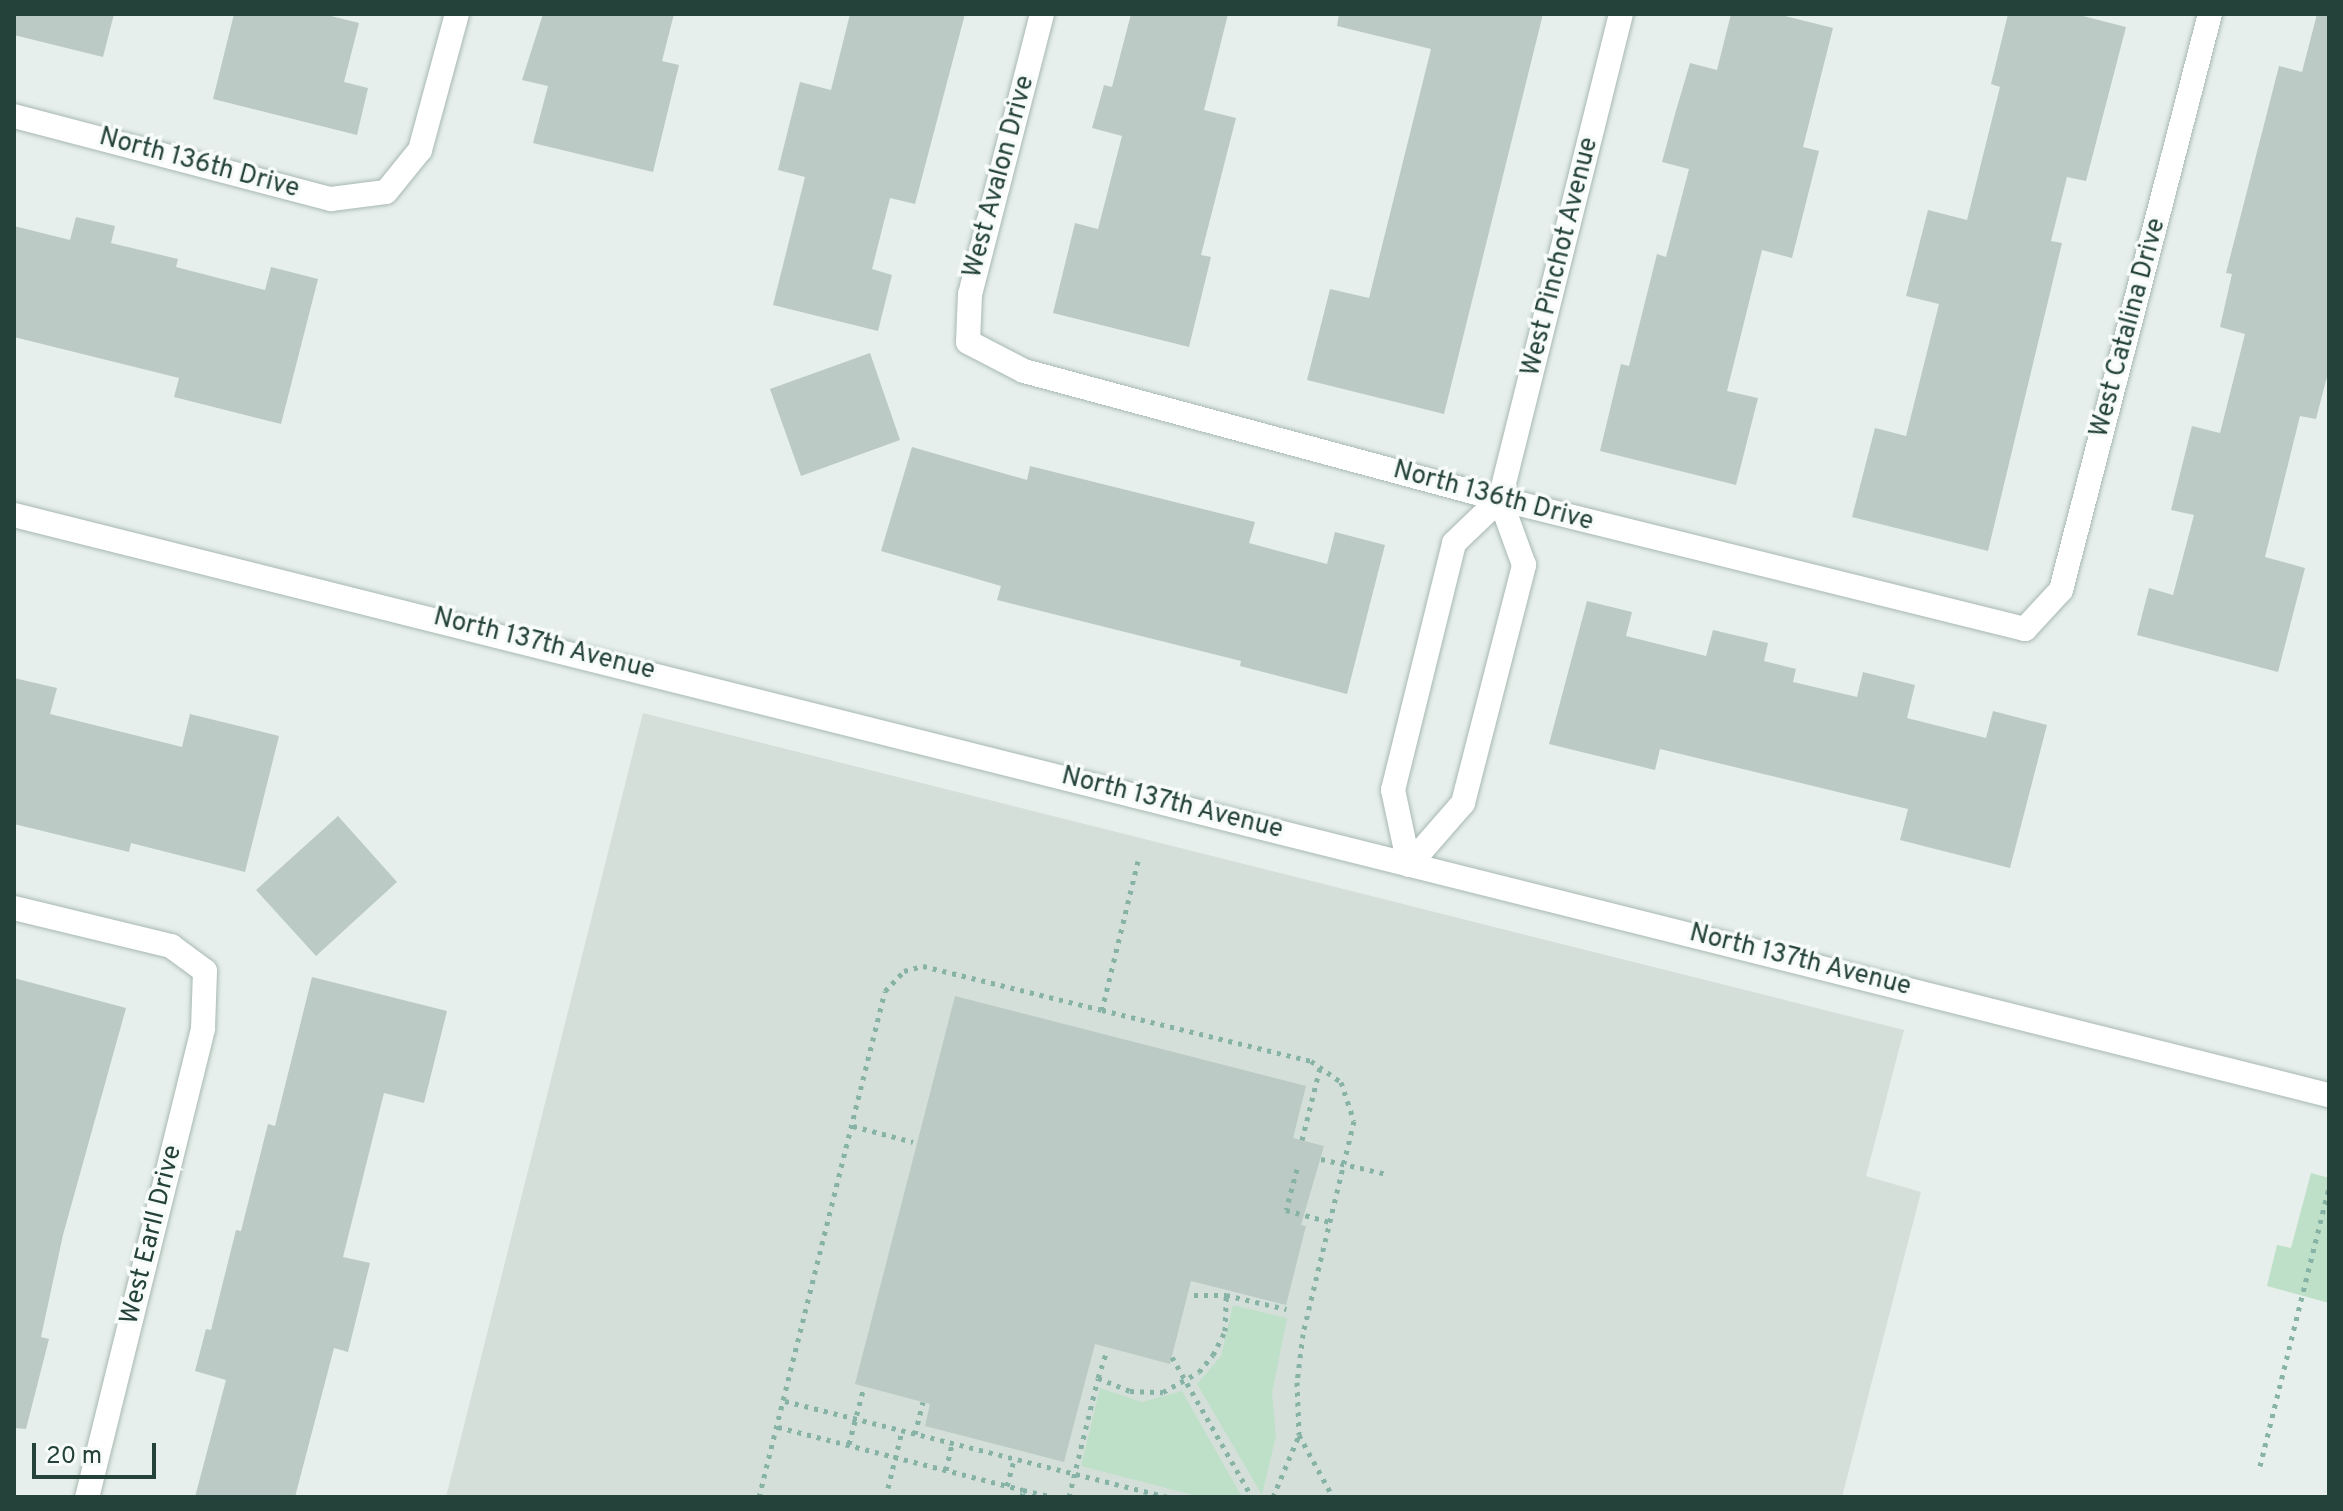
<!DOCTYPE html>
<html>
<head>
<meta charset="utf-8">
<style>
  body { margin:0 }
  #map { position:relative; width:2343px; height:1511px; overflow:hidden; background:#e6efeb; font-family:Overpass,sans-serif }
  div>[style] { position:absolute }
  .built>* { inset:0; background:#d4dfda }
  .green>* { inset:0; background:#bfe0c8 }
  .building>* { inset:0; background:#bbcac4 }
  .path>* { height:5px; margin-top:-2.5px; transform-origin:0; background:repeating-linear-gradient(90deg,#86b3a5 0 4px,transparent 0 10px) }
  .roads { filter:drop-shadow(0 0 2px #a8b8b2) drop-shadow(0 0 2px #a8b8b2) }
  .minor>* { height:24px; margin:-12px; padding:0 12px; transform-origin:12px; border-radius:12px; background:#fff }
  span { translate:-50% -50%; white-space:nowrap; text-align:center; line-height:1.15; -webkit-text-stroke:7px #f7fbf9; paint-order:stroke }
  .street-label { font-size:26px; color:#24423a }
  .frame { position:absolute; inset:0; border:16px solid #24423a; pointer-events:none }
  .scale { position:absolute; left:32px; top:1443px; width:124px; height:36px; box-sizing:border-box; border:4px solid #24423a; border-top:0; padding-left:10px; font-size:24px; line-height:28px; white-space:nowrap; color:#24423a; -webkit-text-stroke:6px #f7fbf9; paint-order:stroke }
</style>
</head>
<body>
<div id="map">
  <div class="built">
    <div style="clip-path:polygon(643px 713px,1904px 1030px,1866px 1176px,1921px 1192px,1842px 1497px,446px 1497px)"></div>
  </div>
  <div class="green">
    <div style="clip-path:polygon(2311px 1173px,2329px 1178px,2329px 1303px,2267px 1286px,2277px 1245px,2291px 1248px)"></div>
    <div style="clip-path:polygon(1233px 1305px,1287px 1318px,1272px 1393px,1276px 1436px,1262px 1495px,1197px 1384px,1221px 1356px)"></div>
    <div style="clip-path:polygon(1100px 1388px,1142px 1402px,1182px 1391px,1242px 1497px,1201px 1497px,1081px 1466px)"></div>
  </div>
  <div class="building">
    <div style="clip-path:polygon(14px 14px,114px 14px,103px 57px,14px 35px)"></div>
    <div style="clip-path:polygon(234px 14px,323px 14px,359px 23px,344px 82px,368px 88px,357px 135px,213px 99px)"></div>
    <div style="clip-path:polygon(543px 14px,674px 14px,662px 61px,679px 65px,653px 172px,533px 143px,548px 86px,522px 80px)"></div>
    <div style="clip-path:polygon(850px 14px,965px 14px,915px 204px,890px 198px,872px 269px,892px 275px,878px 331px,773px 305px,805px 177px,778px 170px,800px 82px,831px 90px)"></div>
    <div style="clip-path:polygon(1131px 14px,1228px 14px,1204px 110px,1236px 118px,1201px 255px,1211px 257px,1189px 347px,1053px 313px,1075px 223px,1098px 229px,1122px 136px,1092px 128px,1104px 85px,1112px 87px)"></div>
    <div style="clip-path:polygon(1339px 14px,1543px 14px,1444px 414px,1307px 380px,1330px 289px,1369px 298px,1431px 49px,1337px 26px)"></div>
    <div style="clip-path:polygon(1731px 14px,1777px 14px,1833px 28px,1803px 147px,1819px 151px,1792px 258px,1762px 250px,1727px 391px,1758px 398px,1736px 485px,1600px 451px,1621px 364px,1629px 366px,1657px 254px,1666px 257px,1689px 169px,1662px 162px,1675px 114px,1690px 63px,1717px 70px)"></div>
    <div style="clip-path:polygon(2008px 14px,2075px 14px,2126px 27px,2086px 181px,2067px 177px,2051px 241px,2062px 243px,1988px 551px,1852px 517px,1875px 428px,1906px 436px,1939px 304px,1906px 296px,1928px 210px,1967px 220px,2000px 87px,1991px 84px)"></div>
    <div style="clip-path:polygon(2317px 14px,2329px 14px,2329px 369px,2316px 419px,2300px 416px,2265px 557px,2305px 568px,2278px 672px,2137px 635px,2149px 588px,2173px 595px,2194px 515px,2171px 510px,2192px 426px,2220px 433px,2245px 334px,2220px 327px,2232px 274px,2226px 273px,2279px 66px,2302px 72px)"></div>
    <div style="clip-path:polygon(76px 217px,115px 226px,111px 243px,178px 259px,176px 267px,265px 290px,271px 267px,318px 279px,281px 424px,174px 397px,179px 378px,14px 337px,14px 226px,70px 240px)"></div>
    <div style="clip-path:polygon(870px 353px,900px 440px,801px 476px,770px 389px)"></div>
    <div style="clip-path:polygon(912px 447px,1027px 480px,1030px 466px,1255px 522px,1249px 543px,1327px 564px,1335px 532px,1385px 545px,1347px 694px,1240px 666px,1241px 661px,997px 600px,1001px 586px,881px 551px)"></div>
    <div style="clip-path:polygon(1587px 601px,1632px 612px,1626px 636px,1706px 656px,1713px 630px,1768px 643px,1764px 661px,1796px 669px,1793px 682px,1857px 697px,1863px 672px,1915px 685px,1907px 718px,1986px 738px,1993px 711px,2047px 725px,2010px 868px,1900px 840px,1908px 809px,1660px 749px,1655px 770px,1549px 744px)"></div>
    <div style="clip-path:polygon(14px 678px,57px 688px,50px 714px,182px 747px,190px 714px,279px 736px,245px 872px,131px 843px,129px 852px,14px 824px)"></div>
    <div style="clip-path:polygon(338px 816px,397px 882px,316px 956px,256px 890px)"></div>
    <div style="clip-path:polygon(312px 977px,447px 1011px,424px 1103px,384px 1093px,343px 1257px,370px 1263px,348px 1352px,334px 1348px,295px 1497px,195px 1497px,226px 1380px,195px 1371px,206px 1329px,211px 1330px,236px 1230px,241px 1231px,268px 1124px,275px 1126px)"></div>
    <div style="clip-path:polygon(14px 978px,126px 1008px,63px 1235px,41px 1337px,49px 1339px,26px 1429px,14px 1428px)"></div>
    <div style="clip-path:polygon(955px 996px,1306px 1086px,1293px 1138px,1324px 1146px,1301px 1225px,1306px 1226px,1286px 1305px,1191px 1281px,1170px 1364px,1095px 1344px,1064px 1462px,925px 1426px,930px 1404px,855px 1384px)"></div>
  </div>
  <div class="path">
    <div style="left:1138px;top:861px;width:153px;rotate:103.6deg"></div>
    <div style="left:1102px;top:1010px;width:215px;rotate:13.7deg"></div>
    <div style="left:1311px;top:1061px;width:37px;rotate:35deg"></div>
    <div style="left:1341px;top:1082px;width:41px;rotate:71.6deg"></div>
    <div style="left:1354px;top:1121px;width:219px;rotate:103.5deg"></div>
    <div style="left:1303px;top:1334px;width:48px;rotate:97.1deg"></div>
    <div style="left:1297px;top:1382px;width:53px;rotate:87.8deg"></div>
    <div style="left:1299px;top:1435px;width:71px;rotate:61.3deg"></div>
    <div style="left:853px;top:1126px;width:62px;rotate:14.9deg"></div>
    <div style="left:1302px;top:1140px;width:74px;rotate:-76deg"></div>
    <div style="left:1321px;top:1159px;width:68px;rotate:12.8deg"></div>
    <div style="left:1297px;top:1169px;width:42px;rotate:105deg"></div>
    <div style="left:1286px;top:1210px;width:46px;rotate:15.3deg"></div>
    <div style="left:1194px;top:1295px;width:32px"></div>
    <div style="left:1172px;top:1357px;width:161px;rotate:60.3deg"></div>
    <div style="left:1098px;top:1378px;width:26px;rotate:-72deg"></div>
    <div style="left:785px;top:1401px;width:394px;rotate:14.1deg"></div>
    <div style="left:778px;top:1427px;width:253px;rotate:14.4deg"></div>
    <div style="left:915px;top:1434px;width:33px;rotate:-76deg"></div>
    <div style="left:849px;top:1444px;width:59px;rotate:-75.3deg"></div>
    <div style="left:2260px;top:1466px;width:286px;rotate:-76.1deg"></div>
    <div style="left:946px;top:1470px;width:27px;rotate:-77deg"></div>
    <div style="left:1007px;top:1486px;width:27px;rotate:-75deg"></div>
    <div style="left:888px;top:1488px;width:59px;rotate:-76.2deg"></div>
    <div style="left:759px;top:1497px;width:521px;rotate:-76.02deg"></div>
    <div style="left:885px;top:991px;width:28px;rotate:-46deg"></div>
    <div style="left:904px;top:971px;width:20px;rotate:-15deg"></div>
    <div style="left:923px;top:966px;width:184px;rotate:13.8deg"></div>
    <div style="left:1022px;top:1497px;width:7px;rotate:-82deg"></div>
    <div style="left:1023px;top:1490px;width:31px;rotate:13deg"></div>
    <div style="left:1069px;top:1497px;width:122px;rotate:-76.3deg"></div>
    <div style="left:1098px;top:1378px;width:35px;rotate:22deg"></div>
    <div style="left:1130px;top:1391px;width:33px;rotate:2deg"></div>
    <div style="left:1163px;top:1392px;width:41px;rotate:-29.1deg"></div>
    <div style="left:1199px;top:1372px;width:22px;rotate:-51deg"></div>
    <div style="left:1213px;top:1355px;width:27px;rotate:-63deg"></div>
    <div style="left:1225px;top:1331px;width:36px;rotate:-88deg"></div>
    <div style="left:1226px;top:1295px;width:62px;rotate:13.1deg"></div>
    <div style="left:1273px;top:1497px;width:67px;rotate:-67.2deg"></div>
  </div>
  <div class="roads">
    <div class="minor">
      <div style="left:1042px;top:14px;width:289px;rotate:104.4deg"></div>
      <div style="left:970px;top:294px;width:48px;rotate:92.4deg"></div>
      <div style="left:968px;top:342px;width:63px;rotate:27.4deg"></div>
      <div style="left:1024px;top:371px;width:493px;rotate:15.1deg"></div>
      <div style="left:1500px;top:499px;width:541px;rotate:13.91deg"></div>
      <div style="left:2025px;top:629px;width:53px;rotate:-47.3deg"></div>
      <div style="left:2061px;top:590px;width:595px;rotate:-75.5deg"></div>
      <div style="left:14px;top:116px;width:328px;rotate:14.7deg"></div>
      <div style="left:331px;top:199px;width:55px;rotate:-7.3deg"></div>
      <div style="left:386px;top:192px;width:54px;rotate:-51deg"></div>
      <div style="left:420px;top:150px;width:141px;rotate:-74.8deg"></div>
      <div style="left:14px;top:515px;width:2387px;rotate:14.07deg"></div>
      <div style="left:1409px;top:865px;width:77px;rotate:-102deg"></div>
      <div style="left:1393px;top:790px;width:254px;rotate:-76.1deg"></div>
      <div style="left:1454px;top:543px;width:64px;rotate:-43.7deg"></div>
      <div style="left:1500px;top:499px;width:500px;rotate:-76deg"></div>
      <div style="left:1409px;top:865px;width:82px;rotate:-48.9deg"></div>
      <div style="left:1463px;top:803px;width:246px;rotate:-75.6deg"></div>
      <div style="left:1524px;top:565px;width:70px;rotate:-110deg"></div>
      <div style="left:14px;top:908px;width:162px;rotate:13.6deg"></div>
      <div style="left:171px;top:946px;width:42px;rotate:36.3deg"></div>
      <div style="left:205px;top:971px;width:58px;rotate:92deg"></div>
      <div style="left:203px;top:1029px;width:482px;rotate:103.9deg"></div>
    </div>
  </div>
  <div class="street-label">
    <span style="left:199px;top:164px;rotate:15deg">North 136th Drive</span>
    <span style="left:1000px;top:177px;rotate:-75deg">West Avalon Drive</span>
    <span style="left:1561px;top:257px;rotate:-76deg">West Pinchot Avenue</span>
    <span style="left:2129px;top:328px;rotate:-75deg">West Catalina Drive</span>
    <span style="left:1493px;top:497px;rotate:15deg">North 136th Drive</span>
    <span style="left:544px;top:645px;rotate:14deg">North 137th Avenue</span>
    <span style="left:1172px;top:804px;rotate:14deg">North 137th Avenue</span>
    <span style="left:1800px;top:961px;rotate:14deg">North 137th Avenue</span>
    <span style="left:152px;top:1235px;rotate:-76deg">West Earll Drive</span>
  </div>
  <div class="frame"></div>
  <div class="scale">20 m</div>
</div>
</body>
</html>
